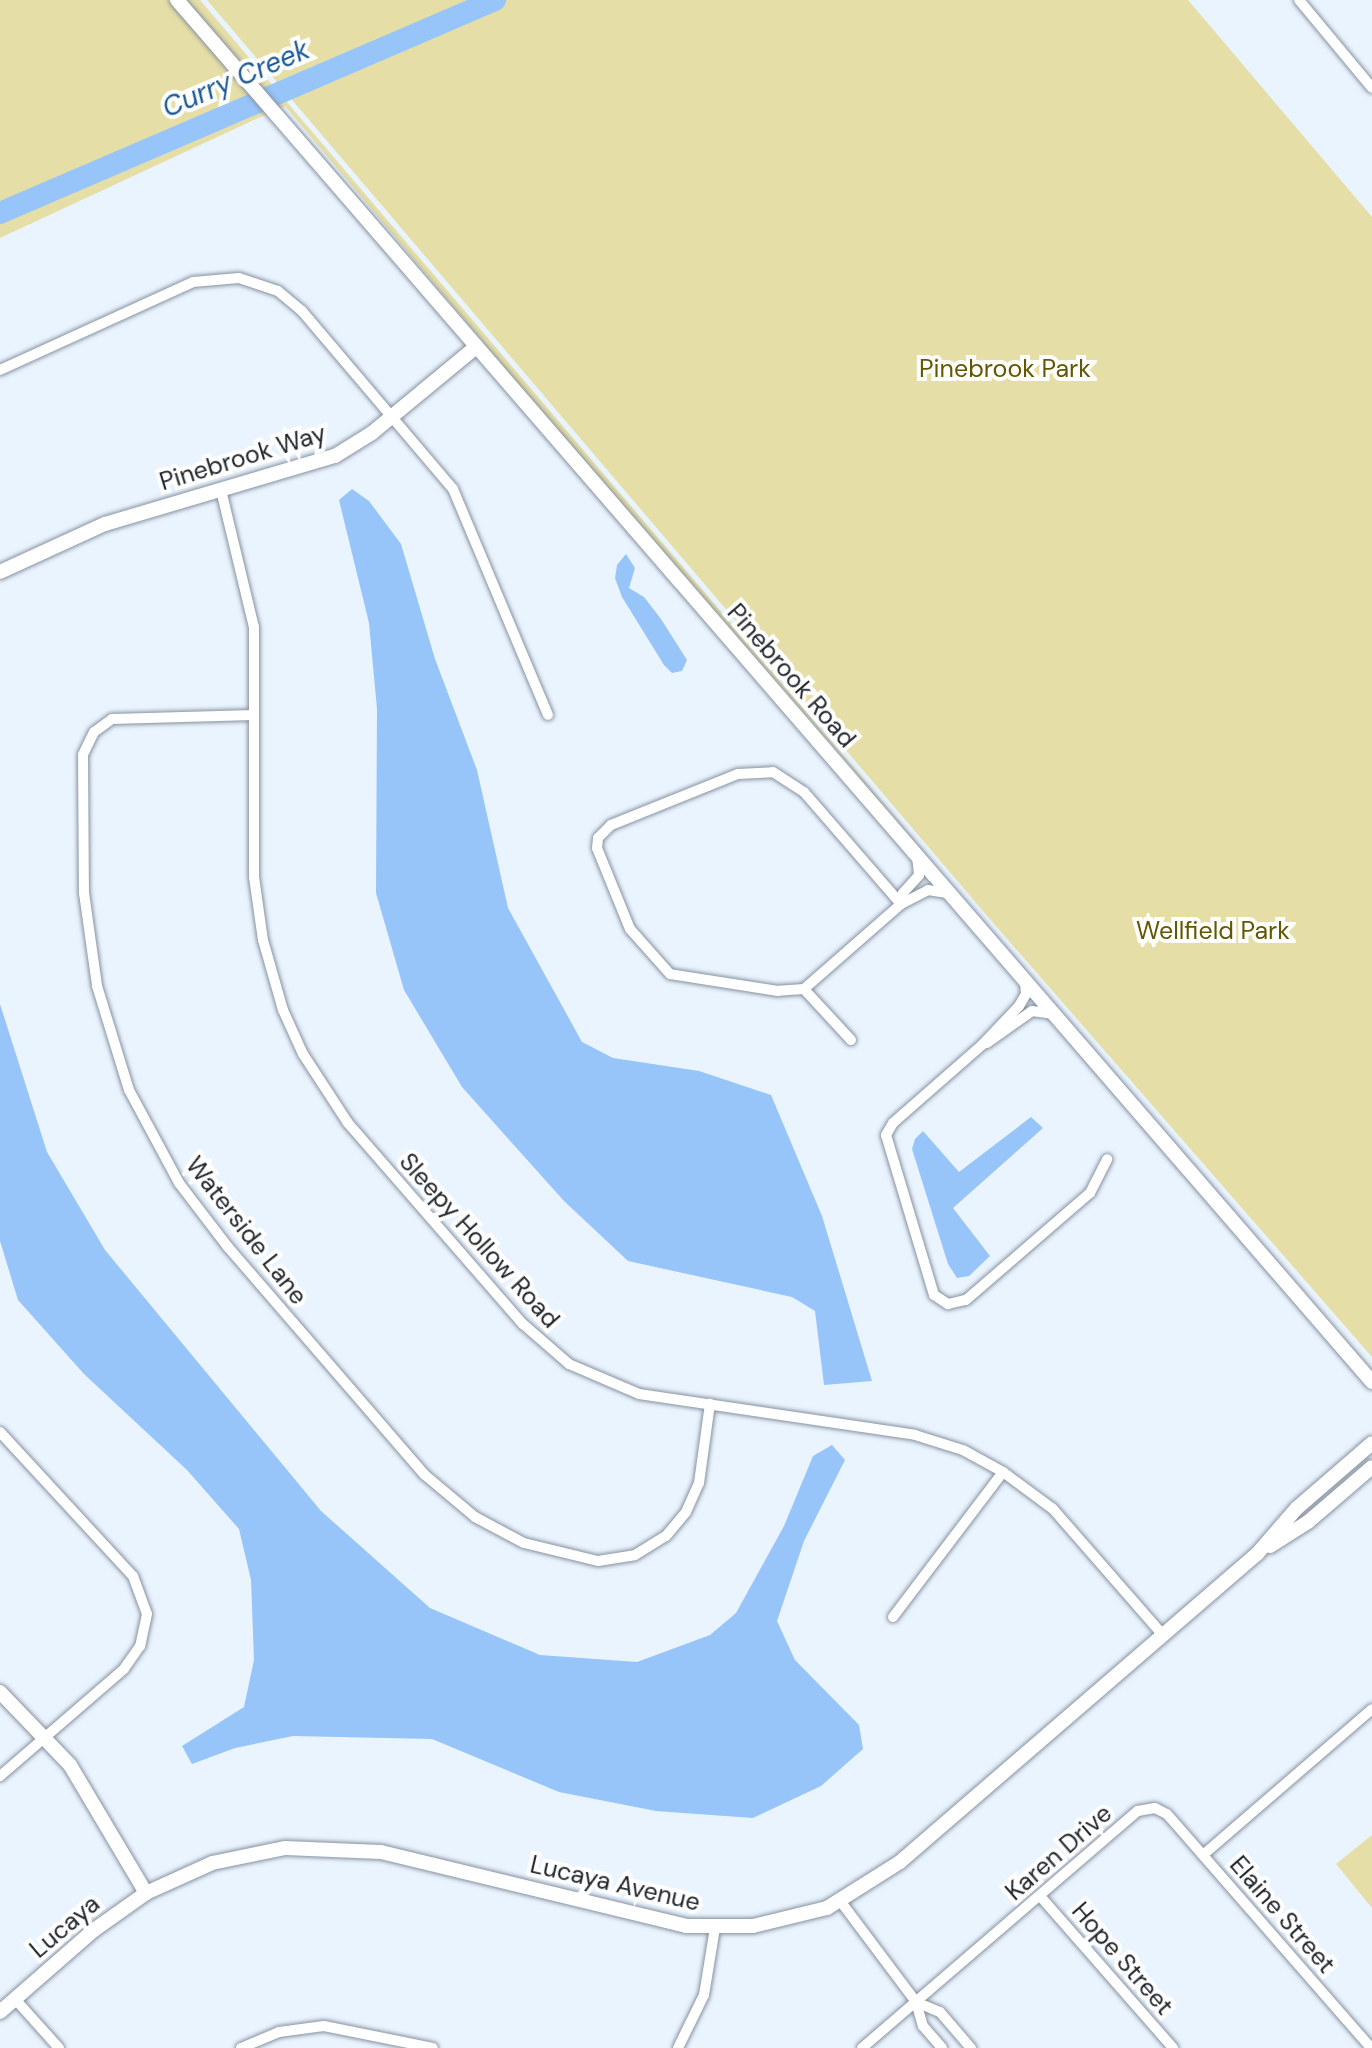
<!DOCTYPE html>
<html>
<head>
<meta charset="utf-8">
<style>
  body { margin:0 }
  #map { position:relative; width:1372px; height:2048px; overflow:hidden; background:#eaf4ff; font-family:"DM Sans",sans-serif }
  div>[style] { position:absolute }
  .green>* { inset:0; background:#e5dea6 }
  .water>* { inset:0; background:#97c5f9 }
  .river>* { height:22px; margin:-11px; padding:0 11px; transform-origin:11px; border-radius:11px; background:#97c5f9 }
  .roads { filter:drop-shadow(0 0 2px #87929f) drop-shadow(0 0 2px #87929f) }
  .minor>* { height:10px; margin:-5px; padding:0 5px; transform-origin:5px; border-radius:5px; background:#fff }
  .tertiary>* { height:14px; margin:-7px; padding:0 7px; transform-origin:7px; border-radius:7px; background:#fff }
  span { translate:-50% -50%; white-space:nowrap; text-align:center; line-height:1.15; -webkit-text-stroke:8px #fff; paint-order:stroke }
  .park-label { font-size:25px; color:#625802 }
  .street-label { font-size:25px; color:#21262b }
  .water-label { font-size:28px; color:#195996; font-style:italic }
</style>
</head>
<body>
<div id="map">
  <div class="green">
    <div style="clip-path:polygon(0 0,168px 0,267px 114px,0 238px)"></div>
    <div style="clip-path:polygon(185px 0,200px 0,946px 876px,520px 386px,285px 106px,279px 109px)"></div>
    <div style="clip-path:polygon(207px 0,1188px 0,1372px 217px,1372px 1357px,988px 917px)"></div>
    <div style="clip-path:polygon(1372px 1835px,1372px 1908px,1336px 1864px)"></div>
  </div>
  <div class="water">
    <div style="clip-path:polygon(352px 489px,369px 501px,401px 544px,435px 659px,477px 770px,508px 908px,582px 1042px,613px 1058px,699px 1071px,771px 1095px,822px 1216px,872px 1381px,824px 1385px,815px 1311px,792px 1297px,628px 1261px,564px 1201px,462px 1087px,404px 990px,376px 893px,377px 709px,369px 623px,339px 500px)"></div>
    <div style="clip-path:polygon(626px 554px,635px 568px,629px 588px,644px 597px,661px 619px,687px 660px,682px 671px,672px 673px,664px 665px,622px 597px,615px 578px,617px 565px)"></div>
    <div style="clip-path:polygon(0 1004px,47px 1152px,105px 1250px,321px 1511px,430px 1608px,540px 1655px,637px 1662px,710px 1635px,736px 1613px,784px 1526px,813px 1456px,832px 1445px,845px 1460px,804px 1541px,777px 1621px,795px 1660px,859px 1725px,863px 1749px,821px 1786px,753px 1818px,656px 1811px,559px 1792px,432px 1739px,293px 1736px,235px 1748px,192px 1764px,182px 1746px,244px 1707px,254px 1660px,251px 1580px,239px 1529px,187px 1470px,84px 1374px,18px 1300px,0 1241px)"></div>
    <div style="clip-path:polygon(1031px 1117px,1043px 1128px,953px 1208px,990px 1256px,969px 1276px,957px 1278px,948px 1264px,912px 1149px,915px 1139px,923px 1131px,959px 1172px)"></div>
  </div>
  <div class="river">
    <div style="left:0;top:213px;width:539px;rotate:-23.28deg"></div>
  </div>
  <div class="roads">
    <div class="minor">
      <div style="left:1299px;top:0;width:114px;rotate:50.3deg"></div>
      <div style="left:0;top:370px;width:212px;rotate:-24.5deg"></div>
      <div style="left:193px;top:282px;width:46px;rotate:-5deg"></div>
      <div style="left:239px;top:278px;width:41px;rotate:18.4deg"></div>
      <div style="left:278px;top:291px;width:31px;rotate:40deg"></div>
      <div style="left:302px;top:311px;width:233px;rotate:49.7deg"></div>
      <div style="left:453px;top:489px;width:245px;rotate:67.2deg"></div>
      <div style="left:221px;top:490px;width:141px;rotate:76.5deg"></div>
      <div style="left:254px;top:627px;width:250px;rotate:90deg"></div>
      <div style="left:254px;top:877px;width:64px;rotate:81.9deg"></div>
      <div style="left:263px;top:940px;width:73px;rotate:74.1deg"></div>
      <div style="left:283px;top:1010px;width:48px;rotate:65.6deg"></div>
      <div style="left:303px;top:1054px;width:82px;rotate:56.9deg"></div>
      <div style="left:348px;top:1123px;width:267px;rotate:49deg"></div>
      <div style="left:523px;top:1324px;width:61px;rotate:41deg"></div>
      <div style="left:569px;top:1364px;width:76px;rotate:23.2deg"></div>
      <div style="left:639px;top:1394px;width:279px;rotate:8.4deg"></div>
      <div style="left:915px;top:1435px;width:50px;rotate:17.4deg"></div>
      <div style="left:963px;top:1450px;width:46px;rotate:28.8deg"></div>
      <div style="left:1003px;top:1472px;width:62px;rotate:36.5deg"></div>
      <div style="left:1053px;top:1509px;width:167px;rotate:48.9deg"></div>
      <div style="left:254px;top:715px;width:142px;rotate:178.4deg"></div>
      <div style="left:112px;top:719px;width:22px;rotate:144deg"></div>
      <div style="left:94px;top:732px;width:25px;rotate:116deg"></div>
      <div style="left:83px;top:755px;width:138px;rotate:89.6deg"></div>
      <div style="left:84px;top:893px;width:94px;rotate:82deg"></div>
      <div style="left:97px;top:986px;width:109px;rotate:72.9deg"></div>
      <div style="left:129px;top:1090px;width:106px;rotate:61.7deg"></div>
      <div style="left:179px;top:1183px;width:81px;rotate:52.6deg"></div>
      <div style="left:228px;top:1247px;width:301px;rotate:49.2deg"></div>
      <div style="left:425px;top:1475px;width:65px;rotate:40deg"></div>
      <div style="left:475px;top:1517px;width:55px;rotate:28deg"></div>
      <div style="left:524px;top:1543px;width:76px;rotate:13.7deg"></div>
      <div style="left:598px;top:1561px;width:37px;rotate:-9deg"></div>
      <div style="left:635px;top:1555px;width:36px;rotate:-32deg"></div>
      <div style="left:666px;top:1536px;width:31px;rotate:-50deg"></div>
      <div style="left:686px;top:1512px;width:32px;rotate:-66deg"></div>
      <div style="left:699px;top:1483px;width:80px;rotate:-82.1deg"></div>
      <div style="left:901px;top:904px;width:11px;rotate:-80deg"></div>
      <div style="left:903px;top:893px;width:24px;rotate:-48deg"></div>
      <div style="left:919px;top:875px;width:18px;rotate:-96deg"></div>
      <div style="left:1025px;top:982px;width:12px;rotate:85deg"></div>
      <div style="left:1026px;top:994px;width:14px;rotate:120deg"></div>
      <div style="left:1019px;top:1006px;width:54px;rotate:133.5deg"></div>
      <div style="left:982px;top:1045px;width:118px;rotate:138.8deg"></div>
      <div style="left:893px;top:1123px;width:14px;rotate:120deg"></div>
      <div style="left:886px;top:1135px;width:167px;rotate:73.3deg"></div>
      <div style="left:934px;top:1295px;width:17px;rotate:33deg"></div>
      <div style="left:948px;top:1304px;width:18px;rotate:-13deg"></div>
      <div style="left:966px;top:1300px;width:164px;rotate:-40.8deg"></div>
      <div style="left:1090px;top:1193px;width:38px;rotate:-63deg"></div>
      <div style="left:804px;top:989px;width:129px;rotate:-41.2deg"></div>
      <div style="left:901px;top:904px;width:30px;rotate:-27deg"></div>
      <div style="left:928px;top:890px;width:19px;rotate:9deg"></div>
      <div style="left:851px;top:1040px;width:69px;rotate:-132.7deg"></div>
      <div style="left:804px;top:989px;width:26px;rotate:176deg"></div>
      <div style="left:778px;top:991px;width:109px;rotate:-171.1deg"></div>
      <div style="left:670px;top:974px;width:60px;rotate:-131.6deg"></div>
      <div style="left:630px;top:929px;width:87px;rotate:-112.2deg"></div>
      <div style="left:597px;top:848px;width:10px;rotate:-84deg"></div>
      <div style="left:598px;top:838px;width:18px;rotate:-45deg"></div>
      <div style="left:611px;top:825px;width:137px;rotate:-21.9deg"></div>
      <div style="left:738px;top:774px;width:35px;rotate:-3deg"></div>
      <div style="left:773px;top:772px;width:37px;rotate:33deg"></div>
      <div style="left:804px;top:792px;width:148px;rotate:49.1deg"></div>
      <div style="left:987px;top:1043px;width:55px;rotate:-35.4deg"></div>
      <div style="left:1032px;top:1011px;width:21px;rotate:8deg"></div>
      <div style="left:0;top:1432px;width:196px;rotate:47.3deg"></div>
      <div style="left:133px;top:1576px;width:40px;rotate:69.8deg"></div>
      <div style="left:147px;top:1614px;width:33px;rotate:102deg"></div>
      <div style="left:140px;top:1646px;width:28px;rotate:125deg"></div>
      <div style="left:124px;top:1669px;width:164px;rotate:139.2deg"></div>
      <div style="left:893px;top:1617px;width:182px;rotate:-52.8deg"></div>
      <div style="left:1203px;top:1855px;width:223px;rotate:-40.8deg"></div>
      <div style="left:1040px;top:1896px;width:202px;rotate:48.8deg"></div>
      <div style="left:841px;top:1902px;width:125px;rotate:53.1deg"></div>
      <div style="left:916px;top:2002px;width:25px;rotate:74deg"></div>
      <div style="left:923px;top:2026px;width:29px;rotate:49deg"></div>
      <div style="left:15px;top:1999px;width:66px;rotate:48.1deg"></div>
      <div style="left:916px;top:2002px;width:26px;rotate:23deg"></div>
      <div style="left:940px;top:2012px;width:48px;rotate:49.3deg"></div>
      <div style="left:241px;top:2048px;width:41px;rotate:-22.8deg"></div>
      <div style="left:279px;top:2032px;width:45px;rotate:-7.6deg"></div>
      <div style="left:324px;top:2026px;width:111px;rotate:11.4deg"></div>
      <div style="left:678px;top:2048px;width:59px;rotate:-63.9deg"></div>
      <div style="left:704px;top:1995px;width:68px;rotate:-80.7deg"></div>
      <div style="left:862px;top:2048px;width:364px;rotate:-40.7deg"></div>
      <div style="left:1138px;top:1811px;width:17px;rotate:-10deg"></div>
      <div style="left:1155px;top:1808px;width:13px;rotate:27deg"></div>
      <div style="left:1167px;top:1814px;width:310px;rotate:48.9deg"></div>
    </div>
    <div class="tertiary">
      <div style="left:177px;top:0;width:1827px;rotate:49.15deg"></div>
      <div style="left:0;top:572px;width:115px;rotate:-24.6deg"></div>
      <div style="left:105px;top:524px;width:240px;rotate:-16.5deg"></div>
      <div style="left:335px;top:456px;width:44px;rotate:-31.9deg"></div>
      <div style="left:372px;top:433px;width:135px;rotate:-39.6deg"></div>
      <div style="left:1270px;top:1546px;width:45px;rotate:-32.3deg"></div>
      <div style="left:1308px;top:1522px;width:84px;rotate:-40.7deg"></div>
      <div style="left:0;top:1692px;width:101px;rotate:46.2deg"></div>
      <div style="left:70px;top:1765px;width:149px;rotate:59.3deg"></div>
      <div style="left:0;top:2012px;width:125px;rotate:-41.1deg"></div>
      <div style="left:94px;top:1930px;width:64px;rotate:-35.4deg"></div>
      <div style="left:146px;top:1893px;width:72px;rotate:-24.4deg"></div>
      <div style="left:212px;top:1863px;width:75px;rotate:-11.6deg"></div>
      <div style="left:285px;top:1848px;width:96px;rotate:2.4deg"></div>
      <div style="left:381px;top:1852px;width:314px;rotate:13.6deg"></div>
      <div style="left:686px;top:1926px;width:67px"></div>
      <div style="left:753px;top:1926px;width:76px;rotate:-13.7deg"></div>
      <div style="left:827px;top:1908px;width:86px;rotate:-32.2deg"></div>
      <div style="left:900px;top:1862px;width:472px;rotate:-40.8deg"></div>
      <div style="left:1257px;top:1554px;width:61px;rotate:-49deg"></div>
      <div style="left:1297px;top:1508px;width:99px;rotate:-40.9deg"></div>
    </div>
  </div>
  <div class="park-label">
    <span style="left:1005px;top:369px">Pinebrook Park</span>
    <span style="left:1213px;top:931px">Wellfield Park</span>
  </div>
  <div class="street-label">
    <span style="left:243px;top:458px;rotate:-17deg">Pinebrook Way</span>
    <span style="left:791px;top:676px;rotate:49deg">Pinebrook Road</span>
    <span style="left:246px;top:1231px;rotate:52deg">Waterside Lane</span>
    <span style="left:479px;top:1241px;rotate:48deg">Sleepy Hollow Road</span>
    <span style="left:1059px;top:1853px;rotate:-41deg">Karen Drive</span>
    <span style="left:615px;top:1884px;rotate:13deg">Lucaya Avenue</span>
    <span style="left:1282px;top:1915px;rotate:49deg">Elaine Street</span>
    <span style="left:65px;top:1927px;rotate:-40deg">Lucaya</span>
    <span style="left:1122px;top:1959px;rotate:49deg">Hope Street</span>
  </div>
  <div class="water-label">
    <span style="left:236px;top:79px;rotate:-23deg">Curry Creek</span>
  </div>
</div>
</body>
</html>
